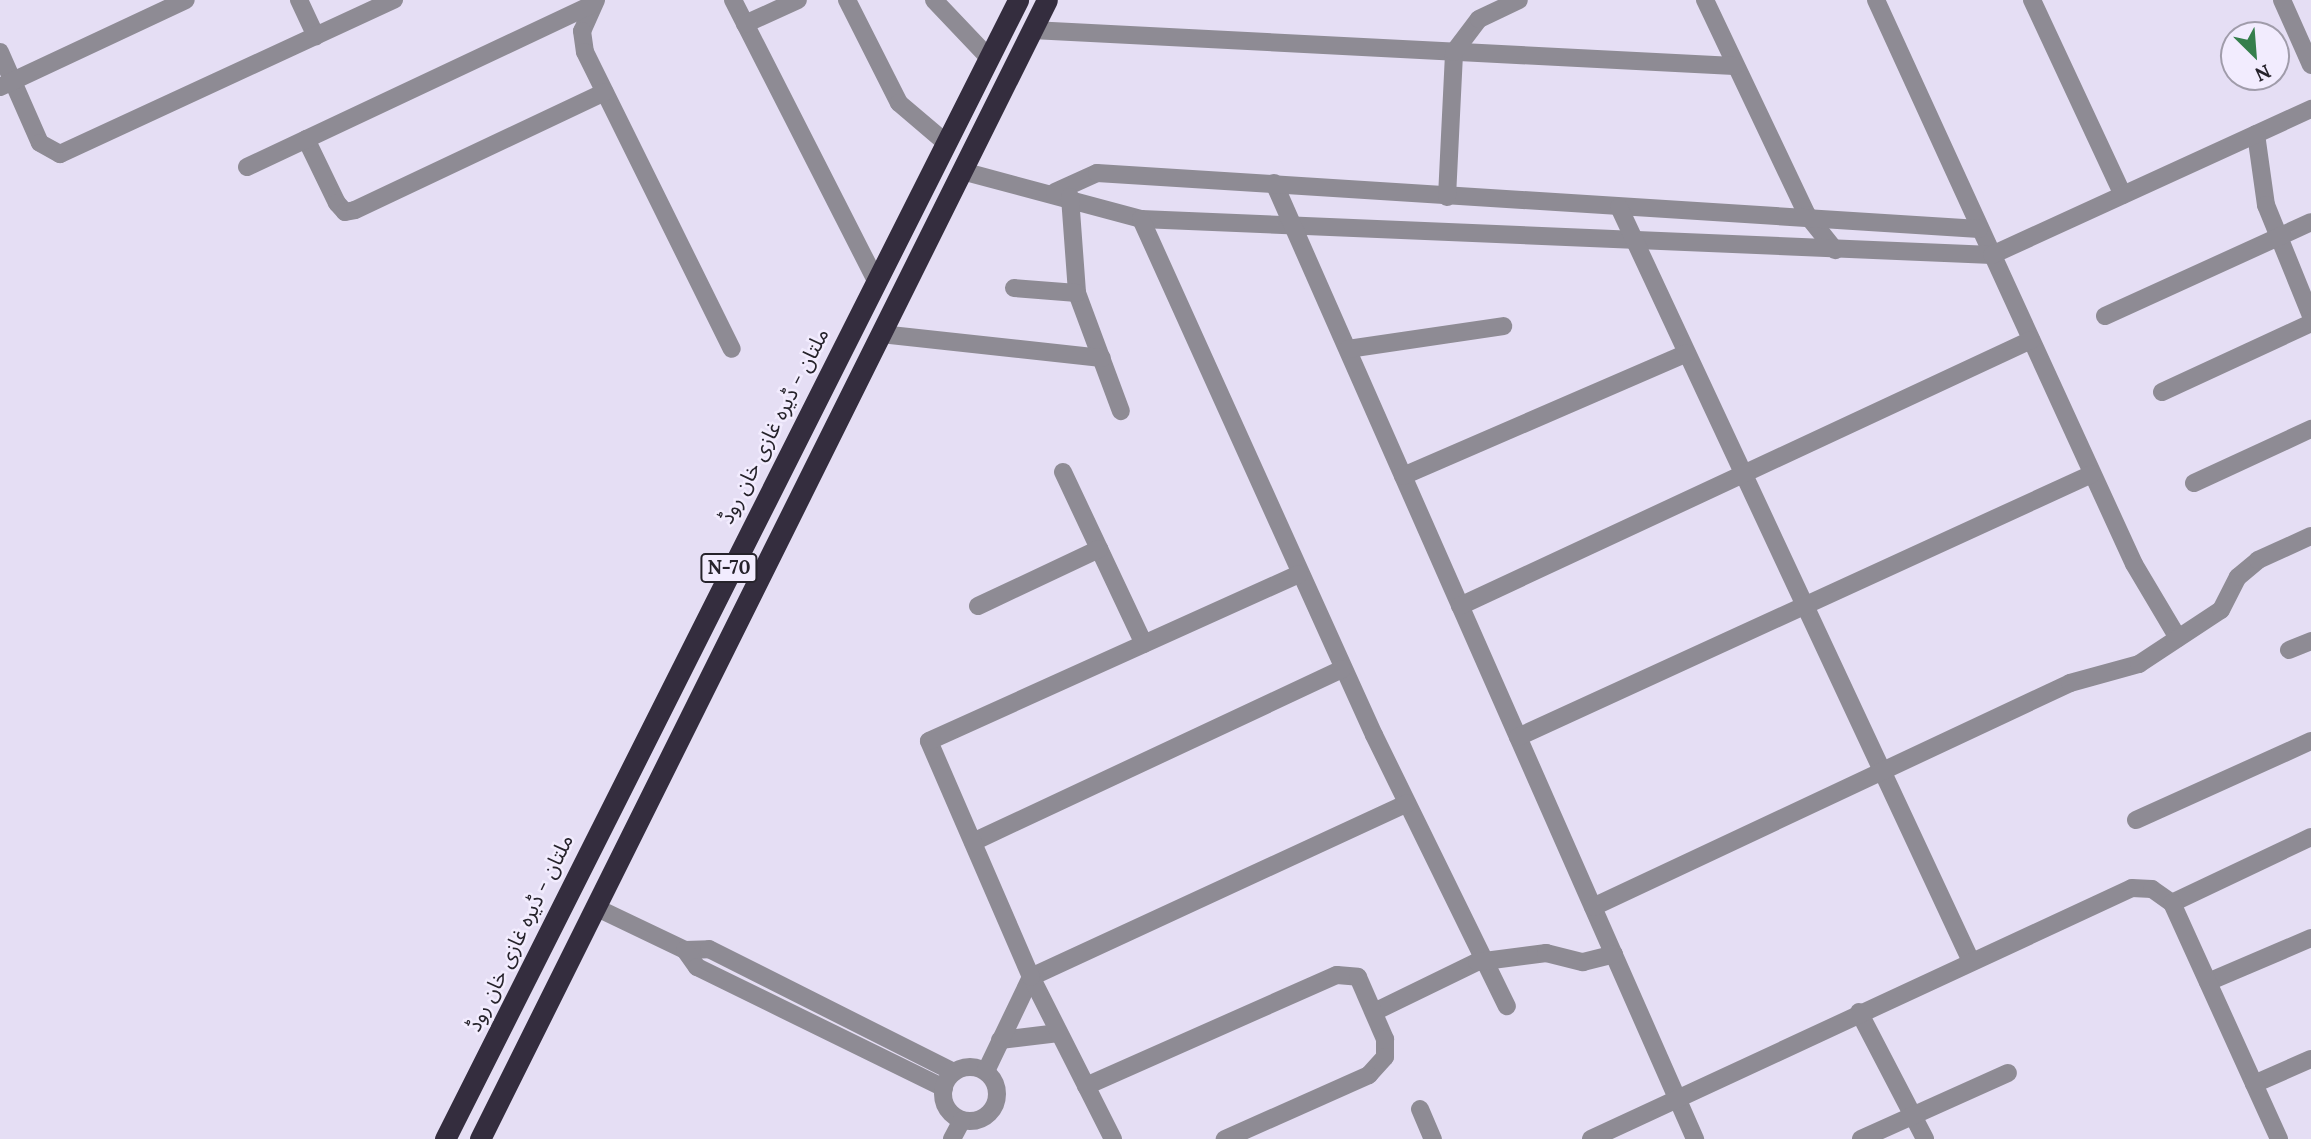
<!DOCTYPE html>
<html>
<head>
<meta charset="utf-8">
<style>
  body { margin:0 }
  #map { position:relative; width:2311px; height:1139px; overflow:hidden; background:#e5def4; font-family:Lora,"Noto Sans Arabic",serif }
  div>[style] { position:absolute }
  .minor>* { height:18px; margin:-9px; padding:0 9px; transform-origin:9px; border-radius:9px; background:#8e8b94 }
  .minor>.ring { margin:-9px; padding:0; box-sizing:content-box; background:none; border:18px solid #8e8b94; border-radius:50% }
  .highway>* { height:21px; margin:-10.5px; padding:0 10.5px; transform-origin:10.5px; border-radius:10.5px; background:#342d3e }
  span { translate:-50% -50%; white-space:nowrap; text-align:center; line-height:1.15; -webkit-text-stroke:5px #f2ecfe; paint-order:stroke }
  .shield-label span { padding:2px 5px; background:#f2ecfe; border:2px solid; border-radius:5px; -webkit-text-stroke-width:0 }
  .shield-label { font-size:19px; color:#26232b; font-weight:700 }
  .street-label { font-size:21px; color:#26232b }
  .north { position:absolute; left:2220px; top:21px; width:70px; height:70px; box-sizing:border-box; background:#f2ecfe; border:2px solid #a09caa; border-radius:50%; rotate:155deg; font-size:19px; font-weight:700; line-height:28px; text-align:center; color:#26232b }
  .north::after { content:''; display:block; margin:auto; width:24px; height:32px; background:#357f4c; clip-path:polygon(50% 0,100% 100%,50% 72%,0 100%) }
</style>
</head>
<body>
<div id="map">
  <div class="minor">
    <div style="left:299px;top:0;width:40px;rotate:65deg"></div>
    <div style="left:596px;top:0;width:34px;rotate:114deg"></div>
    <div style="left:582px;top:31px;width:21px;rotate:82deg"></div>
    <div style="left:585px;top:52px;width:331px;rotate:63.7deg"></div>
    <div style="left:733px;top:0;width:315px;rotate:63deg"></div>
    <div style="left:847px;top:0;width:115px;rotate:63.2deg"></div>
    <div style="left:899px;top:103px;width:62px;rotate:40.4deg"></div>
    <div style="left:934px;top:0;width:80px;rotate:46.5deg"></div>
    <div style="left:1705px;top:0;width:238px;rotate:64.6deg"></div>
    <div style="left:1807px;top:215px;width:45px;rotate:51.3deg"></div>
    <div style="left:1876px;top:0;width:620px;rotate:65.42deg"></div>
    <div style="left:2134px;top:564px;width:86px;rotate:59.3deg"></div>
    <div style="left:2032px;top:0;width:215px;rotate:65deg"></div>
    <div style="left:2282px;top:0;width:71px;rotate:66deg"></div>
    <div style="left:745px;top:24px;width:58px;rotate:-24.4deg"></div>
    <div style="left:1032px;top:30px;width:703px;rotate:2.94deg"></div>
    <div style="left:0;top:52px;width:99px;rotate:66.3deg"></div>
    <div style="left:40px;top:143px;width:23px;rotate:29deg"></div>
    <div style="left:60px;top:154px;width:368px;rotate:-24.8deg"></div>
    <div style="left:0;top:87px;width:205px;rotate:-25.1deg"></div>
    <div style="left:2256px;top:134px;width:72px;rotate:82deg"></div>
    <div style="left:2266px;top:205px;width:120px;rotate:67.9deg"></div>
    <div style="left:306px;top:139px;width:71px;rotate:64.2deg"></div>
    <div style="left:337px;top:203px;width:12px;rotate:48deg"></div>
    <div style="left:345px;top:212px;width:10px;rotate:-11deg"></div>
    <div style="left:355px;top:210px;width:276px;rotate:-25.3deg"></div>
    <div style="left:247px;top:167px;width:383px;rotate:-25.2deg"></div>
    <div style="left:962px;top:171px;width:185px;rotate:15deg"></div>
    <div style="left:1141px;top:219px;width:852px;rotate:2.42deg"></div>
    <div style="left:1992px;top:255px;width:351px;rotate:-24.6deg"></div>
    <div style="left:1274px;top:183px;width:1045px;rotate:66.23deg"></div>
    <div style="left:1055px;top:192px;width:46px;rotate:-24.3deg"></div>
    <div style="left:1097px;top:173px;width:884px;rotate:3.63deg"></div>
    <div style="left:1070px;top:197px;width:96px;rotate:85.8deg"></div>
    <div style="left:1077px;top:293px;width:126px;rotate:69.6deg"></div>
    <div style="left:1447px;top:197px;width:145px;rotate:-87.2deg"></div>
    <div style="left:1454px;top:52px;width:41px;rotate:-52.9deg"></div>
    <div style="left:1479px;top:19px;width:44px;rotate:-25.4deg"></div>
    <div style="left:1619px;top:207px;width:830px;rotate:64.98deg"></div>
    <div style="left:1141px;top:219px;width:566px;rotate:65.7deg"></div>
    <div style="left:1374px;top:735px;width:302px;rotate:63.9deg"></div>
    <div style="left:1014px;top:288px;width:63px;rotate:4.5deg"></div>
    <div style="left:2105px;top:316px;width:226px;rotate:-24.5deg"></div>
    <div style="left:881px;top:334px;width:222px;rotate:6.2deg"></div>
    <div style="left:1348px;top:349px;width:157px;rotate:-8.4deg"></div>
    <div style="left:2162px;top:392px;width:164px;rotate:-24.8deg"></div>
    <div style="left:1063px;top:472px;width:190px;rotate:64.8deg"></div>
    <div style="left:1403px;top:476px;width:309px;rotate:-23.4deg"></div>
    <div style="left:2194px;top:483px;width:129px;rotate:-24.8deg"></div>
    <div style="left:978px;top:606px;width:134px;rotate:-25.2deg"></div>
    <div style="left:1460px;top:606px;width:630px;rotate:-24.98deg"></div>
    <div style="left:2289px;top:650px;width:24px;rotate:-22deg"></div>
    <div style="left:1518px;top:737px;width:631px;rotate:-24.62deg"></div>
    <div style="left:2136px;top:820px;width:192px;rotate:-24.3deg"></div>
    <div style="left:973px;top:842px;width:408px;rotate:-25.1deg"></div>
    <div style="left:2172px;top:903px;width:154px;rotate:-25.4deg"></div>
    <div style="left:595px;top:907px;width:100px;rotate:25.5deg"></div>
    <div style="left:685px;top:950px;width:24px;rotate:-2deg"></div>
    <div style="left:709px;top:949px;width:274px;rotate:26.7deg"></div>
    <div style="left:1593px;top:907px;width:527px;rotate:-25.15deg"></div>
    <div style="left:2070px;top:683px;width:72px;rotate:-15.4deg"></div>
    <div style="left:2139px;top:664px;width:98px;rotate:-33.4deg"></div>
    <div style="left:2221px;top:610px;width:37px;rotate:-63deg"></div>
    <div style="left:2238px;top:577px;width:26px;rotate:-40deg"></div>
    <div style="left:2258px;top:560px;width:58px;rotate:-24.4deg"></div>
    <div style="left:685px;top:950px;width:21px;rotate:55deg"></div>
    <div style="left:697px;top:967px;width:275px;rotate:26.1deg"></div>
    <div style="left:2208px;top:982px;width:112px;rotate:-23.1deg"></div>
    <div style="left:1374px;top:1012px;width:114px;rotate:-25.9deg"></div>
    <div style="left:1477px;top:962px;width:70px;rotate:-7.4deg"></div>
    <div style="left:1546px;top:953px;width:38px;rotate:14deg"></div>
    <div style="left:1583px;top:962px;width:32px;rotate:-14deg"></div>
    <div style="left:1859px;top:1012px;width:143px;rotate:62.5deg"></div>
    <div style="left:1000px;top:1040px;width:59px;rotate:-6.8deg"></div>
    <div class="ring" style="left:943px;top:1067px;width:36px;height:36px"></div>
    <div style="left:986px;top:1071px;width:104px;rotate:-64.4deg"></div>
    <div style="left:1031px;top:977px;width:414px;rotate:-24.8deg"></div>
    <div style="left:2254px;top:1084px;width:62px;rotate:-23.7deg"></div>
    <div style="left:1086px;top:1086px;width:274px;rotate:-23.9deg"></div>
    <div style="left:1337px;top:975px;width:21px;rotate:5deg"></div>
    <div style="left:1358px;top:977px;width:68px;rotate:66.5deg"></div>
    <div style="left:1385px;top:1039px;width:18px;rotate:90deg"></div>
    <div style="left:1385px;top:1057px;width:24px;rotate:132deg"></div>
    <div style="left:1369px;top:1075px;width:158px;rotate:156deg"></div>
    <div style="left:1420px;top:1109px;width:33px;rotate:67deg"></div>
    <div style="left:952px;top:1139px;width:21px;rotate:-62deg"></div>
    <div style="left:1113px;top:1139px;width:182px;rotate:-116.8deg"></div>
    <div style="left:1031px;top:977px;width:257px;rotate:-113.4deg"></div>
    <div style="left:929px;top:741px;width:406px;rotate:-24.3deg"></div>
    <div style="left:1591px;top:1139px;width:596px;rotate:-24.89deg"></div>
    <div style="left:2132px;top:888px;width:20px;rotate:3deg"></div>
    <div style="left:2152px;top:889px;width:24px;rotate:35deg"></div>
    <div style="left:2172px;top:903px;width:259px;rotate:65.6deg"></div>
    <div style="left:1861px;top:1139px;width:161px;rotate:-24.2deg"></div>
  </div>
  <div class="highway">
    <div style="left:445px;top:1139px;width:1275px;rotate:-63.29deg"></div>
    <div style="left:480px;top:1139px;width:1272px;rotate:-63.54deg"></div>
  </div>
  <div class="shield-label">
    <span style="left:729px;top:568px">N-70</span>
  </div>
  <div class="street-label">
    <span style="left:774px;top:426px;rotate:-63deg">ملتان - ڈیرہ غازی خان روڈ</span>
    <span style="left:520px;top:933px;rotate:-64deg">ملتان - ڈیرہ غازی خان روڈ</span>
  </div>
  <div class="north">N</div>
</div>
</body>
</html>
